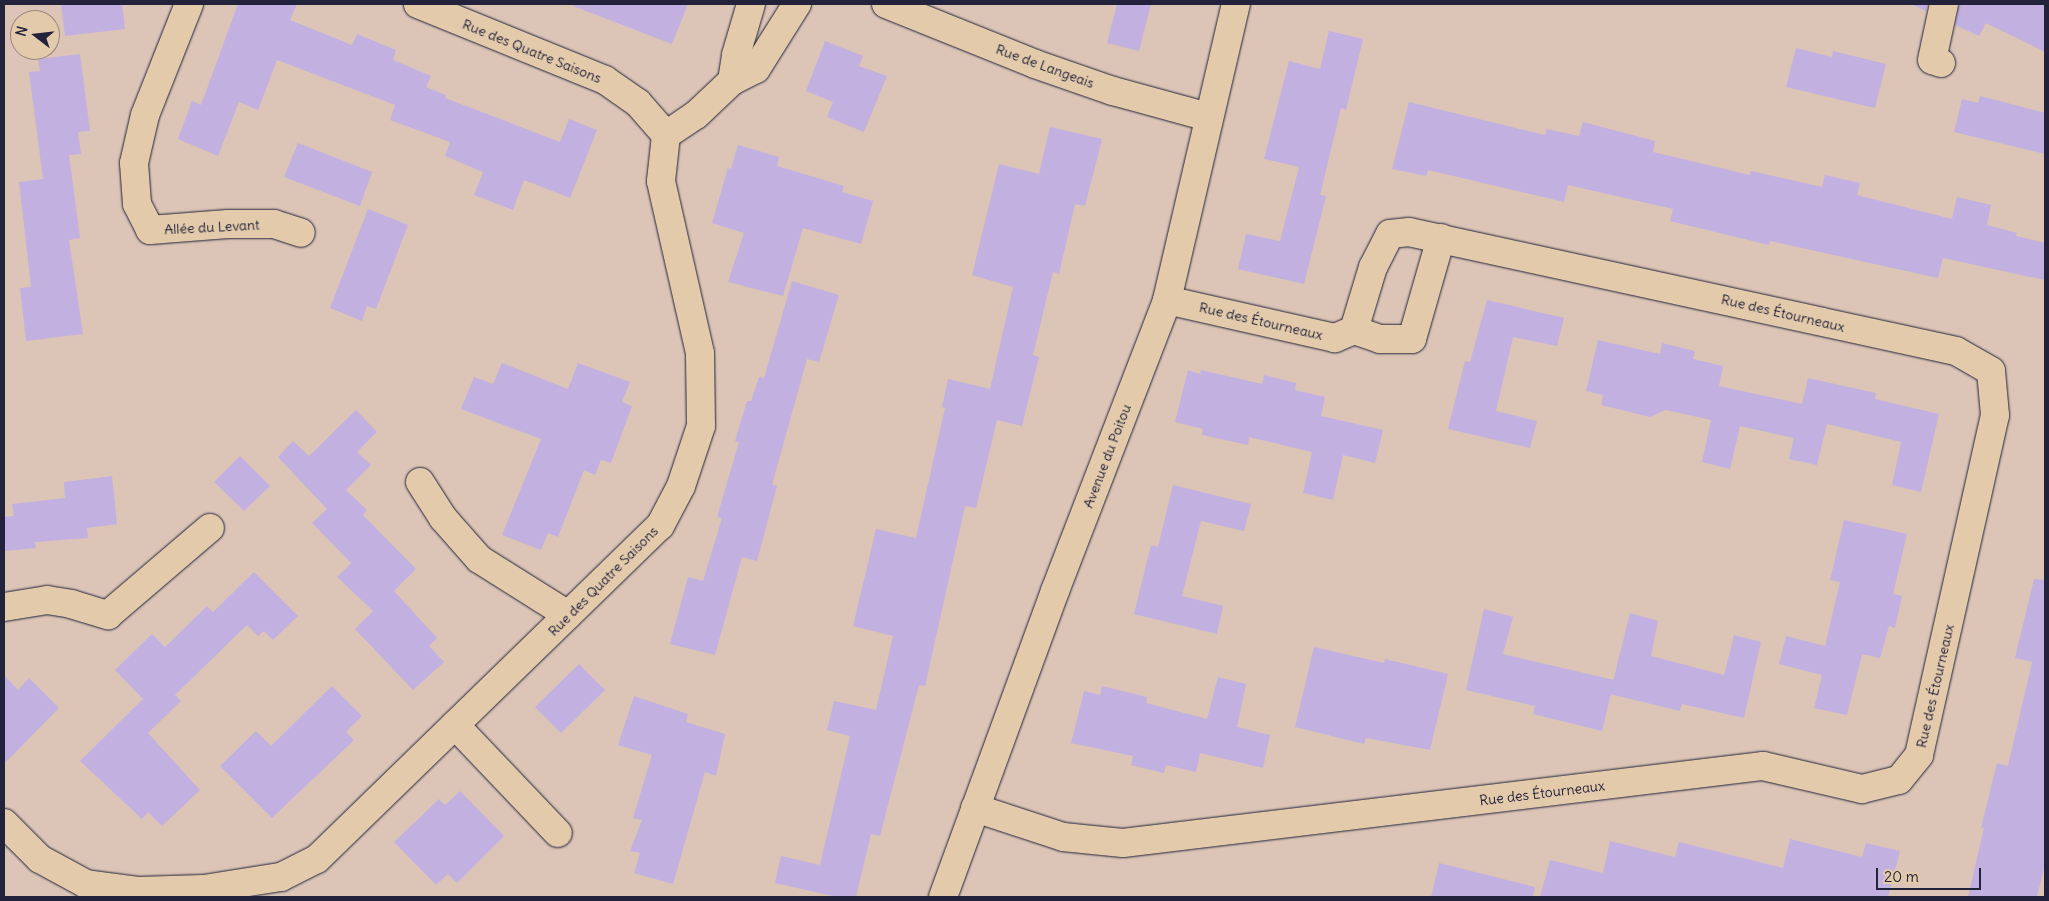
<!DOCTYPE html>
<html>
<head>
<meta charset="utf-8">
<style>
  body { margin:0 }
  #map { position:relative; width:2049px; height:901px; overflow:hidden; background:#dcc5b6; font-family:Delius,sans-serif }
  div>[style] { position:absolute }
  .building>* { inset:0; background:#c1b0e0 }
  .roads { filter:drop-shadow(0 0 1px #22223b) drop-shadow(0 0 1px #22223b) }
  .minor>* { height:28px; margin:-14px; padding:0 14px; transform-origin:14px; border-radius:14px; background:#e3caab }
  span { translate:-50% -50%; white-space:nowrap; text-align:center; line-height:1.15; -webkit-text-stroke:4px #e3caab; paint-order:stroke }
  .street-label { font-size:14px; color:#22223b }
  .frame { position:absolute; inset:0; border:5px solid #22223b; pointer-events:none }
  .north { position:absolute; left:10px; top:10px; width:50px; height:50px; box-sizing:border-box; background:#e3caab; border:1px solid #96877e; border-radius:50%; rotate:286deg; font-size:14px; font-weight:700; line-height:20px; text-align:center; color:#22223b }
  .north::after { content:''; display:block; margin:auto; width:18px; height:22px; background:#22223b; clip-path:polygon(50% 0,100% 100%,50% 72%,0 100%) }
  .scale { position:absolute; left:1876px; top:868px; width:105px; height:22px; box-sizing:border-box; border:2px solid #22223b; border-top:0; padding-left:6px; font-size:15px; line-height:18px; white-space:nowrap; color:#22223b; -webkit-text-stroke:4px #e3caab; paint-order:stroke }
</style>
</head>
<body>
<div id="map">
  <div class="building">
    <div style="clip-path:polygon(61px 4px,122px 4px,125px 29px,65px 36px)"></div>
    <div style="clip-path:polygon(238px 4px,297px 4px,290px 20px,352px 45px,357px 34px,396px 50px,393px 60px,431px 76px,426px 87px,446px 95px,445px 98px,560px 142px,569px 119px,597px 130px,570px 198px,524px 180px,513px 210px,474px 195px,483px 172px,445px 156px,450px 142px,390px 120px,395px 105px,277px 60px,258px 110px,239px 102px,218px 156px,178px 139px,192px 101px,201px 105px)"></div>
    <div style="clip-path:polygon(574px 4px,688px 4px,672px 44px,573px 6px)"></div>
    <div style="clip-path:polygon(1117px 4px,1151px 4px,1139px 51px,1107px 43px)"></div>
    <div style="clip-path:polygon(1911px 4px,1928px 4px,1926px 11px)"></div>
    <div style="clip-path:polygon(1959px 4px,2045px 4px,2045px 52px,1986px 23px,1979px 36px,1955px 25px)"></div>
    <div style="clip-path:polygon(1329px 31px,1363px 39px,1346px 110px,1341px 108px,1320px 195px,1326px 196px,1304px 284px,1238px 269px,1246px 234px,1280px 241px,1299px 167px,1264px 159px,1289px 61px,1320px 69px)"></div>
    <div style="clip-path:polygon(825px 41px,863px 56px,859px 66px,887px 76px,864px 132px,827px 117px,833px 102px,806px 91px)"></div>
    <div style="clip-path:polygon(1796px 48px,1832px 57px,1833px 51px,1886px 64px,1875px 108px,1786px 87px)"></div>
    <div style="clip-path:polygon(80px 54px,90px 131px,78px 132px,81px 154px,69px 155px,80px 238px,69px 240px,83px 334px,26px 341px,20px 288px,31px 287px,19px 182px,43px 179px,29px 72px,40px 71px,38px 59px)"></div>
    <div style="clip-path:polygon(1980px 96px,2045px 113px,2045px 154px,1954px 132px,1962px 99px,1978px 103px)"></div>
    <div style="clip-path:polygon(1409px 102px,1545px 135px,1547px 129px,1579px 136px,1583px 122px,1655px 141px,1653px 152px,1750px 175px,1751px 171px,1822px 187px,1825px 175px,1860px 183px,1857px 195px,1952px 219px,1957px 197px,1991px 205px,1987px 225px,2017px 233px,2016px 236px,2045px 243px,2045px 280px,1943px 258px,1938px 278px,1770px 241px,1769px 245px,1670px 221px,1673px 209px,1568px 185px,1564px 202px,1428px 170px,1426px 176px,1392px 169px)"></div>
    <div style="clip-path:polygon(1050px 127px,1102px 139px,1085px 206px,1075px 204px,1059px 274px,1053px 272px,1033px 355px,1039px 357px,1022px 426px,997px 420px,976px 508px,965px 506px,925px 686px,919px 685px,880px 836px,871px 834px,856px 897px,837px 897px,775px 883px,781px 856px,820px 865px,850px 736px,827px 730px,834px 701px,876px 710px,893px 636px,853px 626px,876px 529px,916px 538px,945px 408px,942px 407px,948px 379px,990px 389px,1013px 287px,972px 275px,999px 164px,1039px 174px)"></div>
    <div style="clip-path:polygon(298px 143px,372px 172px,360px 206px,284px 177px)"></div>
    <div style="clip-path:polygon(738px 145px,779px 157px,777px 166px,844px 186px,842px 192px,873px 201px,861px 244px,803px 228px,783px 296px,728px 282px,744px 233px,712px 223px,728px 168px,731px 169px)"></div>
    <div style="clip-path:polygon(368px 209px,408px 225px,376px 309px,367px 306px,362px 321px,330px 308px)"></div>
    <div style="clip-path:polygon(792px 281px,839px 295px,819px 362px,807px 359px,772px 485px,777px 486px,757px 561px,742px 557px,715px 655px,670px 644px,688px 577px,703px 581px,722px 518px,717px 517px,739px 442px,735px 441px,747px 401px,751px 401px,759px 377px,764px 378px)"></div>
    <div style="clip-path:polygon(1487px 300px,1564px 318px,1557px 346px,1513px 337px,1496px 411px,1537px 421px,1530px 448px,1448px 429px,1465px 361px,1470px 362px)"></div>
    <div style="clip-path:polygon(1598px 340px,1660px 354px,1662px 343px,1695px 351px,1693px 359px,1723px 366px,1719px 386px,1802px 404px,1808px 378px,1876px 393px,1875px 399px,1939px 414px,1921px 492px,1892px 485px,1901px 442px,1827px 424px,1817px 465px,1789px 459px,1794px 438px,1740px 426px,1730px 469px,1702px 462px,1711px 420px,1666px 410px,1650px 417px,1601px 405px,1603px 395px,1586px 391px)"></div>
    <div style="clip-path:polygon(502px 363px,568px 389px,578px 363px,630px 382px,622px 402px,632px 406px,611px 463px,601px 460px,595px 475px,584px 470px,558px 537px,548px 533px,541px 550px,502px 535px,541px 439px,461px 409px,474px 377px,493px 384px)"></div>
    <div style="clip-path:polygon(1188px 370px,1200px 374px,1201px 370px,1262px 384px,1264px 375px,1296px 383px,1295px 390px,1325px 397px,1321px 416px,1383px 430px,1375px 463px,1343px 455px,1333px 500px,1303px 493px,1312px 452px,1249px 437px,1248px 445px,1202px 435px,1203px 429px,1175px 422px)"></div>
    <div style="clip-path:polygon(356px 410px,377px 432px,357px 452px,371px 465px,346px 490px,367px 510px,363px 515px,416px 569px,394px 591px,437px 638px,429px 646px,444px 662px,413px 690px,355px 629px,373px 611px,337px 577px,351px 563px,312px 523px,327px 509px,278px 457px,293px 441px,309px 456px)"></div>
    <div style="clip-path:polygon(240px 456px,270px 486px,244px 511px,214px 482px)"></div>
    <div style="clip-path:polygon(112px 476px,117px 524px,87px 528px,88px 538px,35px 542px,36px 548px,4px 551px,4px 517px,14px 516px,12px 504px,65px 498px,64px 482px)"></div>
    <div style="clip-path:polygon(1173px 485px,1251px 504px,1244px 531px,1201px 521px,1182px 596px,1223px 606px,1217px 634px,1134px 614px,1151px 545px,1158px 547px)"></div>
    <div style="clip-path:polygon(1844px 520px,1907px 534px,1893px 594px,1902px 596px,1895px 628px,1889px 626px,1880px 658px,1862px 654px,1847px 715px,1814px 708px,1822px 675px,1779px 664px,1786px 636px,1825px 646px,1840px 582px,1830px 580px)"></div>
    <div style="clip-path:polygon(254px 572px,298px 616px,273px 640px,264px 631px,258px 636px,247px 625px,175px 695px,181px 701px,148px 733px,200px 790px,162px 826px,148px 812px,142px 819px,80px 761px,143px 699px,115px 670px,152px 634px,165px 647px,207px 606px,213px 612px)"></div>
    <div style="clip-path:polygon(2034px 579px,2045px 580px,2045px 864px,2037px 897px,1968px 897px,1984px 828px,1981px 828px,1997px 763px,2008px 766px,2032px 662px,2015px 658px)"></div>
    <div style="clip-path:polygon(1484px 609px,1513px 617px,1503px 654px,1614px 680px,1602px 731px,1533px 714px,1535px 706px,1466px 690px)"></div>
    <div style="clip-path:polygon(1630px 613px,1658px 621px,1651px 656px,1724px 675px,1734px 635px,1761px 642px,1744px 718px,1682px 704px,1680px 711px,1610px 694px)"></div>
    <div style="clip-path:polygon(1314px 647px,1384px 663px,1385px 659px,1448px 674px,1430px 750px,1366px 738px,1364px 744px,1295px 727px)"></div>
    <div style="clip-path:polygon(579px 664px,605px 690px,561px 733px,535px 707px)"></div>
    <div style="clip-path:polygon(4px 675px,18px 690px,29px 678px,59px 708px,4px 764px)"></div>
    <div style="clip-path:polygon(1218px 677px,1246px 684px,1237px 727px,1270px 735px,1263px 768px,1200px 753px,1196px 772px,1166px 765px,1164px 773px,1131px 765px,1133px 756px,1071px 743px,1084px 691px,1100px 695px,1102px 686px,1147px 697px,1146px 703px,1207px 719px)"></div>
    <div style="clip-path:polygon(332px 686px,362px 716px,346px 732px,354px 740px,272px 818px,220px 766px,256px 731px,271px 746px)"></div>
    <div style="clip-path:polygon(634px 696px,688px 714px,686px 722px,725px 734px,716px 776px,705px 772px,673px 884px,634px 873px,640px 853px,630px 851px,642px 820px,633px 818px,652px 755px,618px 745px)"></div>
    <div style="clip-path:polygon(460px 791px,504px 836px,457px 883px,448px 874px,436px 885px,394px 842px,439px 799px,445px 805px)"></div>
    <div style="clip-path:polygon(1790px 839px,1862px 857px,1866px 843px,1900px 851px,1888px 897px,1540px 897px,1550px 860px,1603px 873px,1610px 841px,1675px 857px,1679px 842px,1783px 868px)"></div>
    <div style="clip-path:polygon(1439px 863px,1535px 887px,1533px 897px,1431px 897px)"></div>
  </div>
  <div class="roads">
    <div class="minor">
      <div style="left:189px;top:4px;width:119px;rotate:111.6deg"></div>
      <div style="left:145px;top:115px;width:49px;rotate:102.9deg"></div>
      <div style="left:134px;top:163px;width:41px;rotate:85.8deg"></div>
      <div style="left:137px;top:204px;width:29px;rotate:63deg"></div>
      <div style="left:150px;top:230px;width:78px;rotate:-4.4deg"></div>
      <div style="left:228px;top:224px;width:46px"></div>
      <div style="left:274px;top:224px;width:28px;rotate:18deg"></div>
      <div style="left:886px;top:4px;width:161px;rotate:21.9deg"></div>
      <div style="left:1035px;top:64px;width:83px;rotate:19.1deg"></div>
      <div style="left:1113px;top:91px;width:98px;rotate:15.3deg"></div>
      <div style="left:1941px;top:63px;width:9px;rotate:-162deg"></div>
      <div style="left:1932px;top:60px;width:57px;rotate:-77.9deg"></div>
      <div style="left:732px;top:81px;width:26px;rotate:-81deg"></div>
      <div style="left:736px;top:55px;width:53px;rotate:-73.6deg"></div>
      <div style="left:666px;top:135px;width:36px;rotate:-34deg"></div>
      <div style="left:696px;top:115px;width:50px;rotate:-43.4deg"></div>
      <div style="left:732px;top:81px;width:27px;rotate:-27deg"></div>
      <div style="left:756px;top:69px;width:77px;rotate:-57.8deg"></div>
      <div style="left:1354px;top:330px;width:28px;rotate:19deg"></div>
      <div style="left:1380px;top:339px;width:32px"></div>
      <div style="left:1412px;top:339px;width:105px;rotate:-74deg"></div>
      <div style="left:420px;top:482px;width:43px;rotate:57.4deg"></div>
      <div style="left:443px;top:518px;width:55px;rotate:48.7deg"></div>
      <div style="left:479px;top:559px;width:105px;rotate:32.2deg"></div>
      <div style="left:4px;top:607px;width:44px;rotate:-9.2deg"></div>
      <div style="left:47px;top:600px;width:24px;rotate:9deg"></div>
      <div style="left:71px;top:604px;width:39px;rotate:17deg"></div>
      <div style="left:108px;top:615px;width:134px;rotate:-40.5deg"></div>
      <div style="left:455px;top:725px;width:149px;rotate:46.4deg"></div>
      <div style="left:975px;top:808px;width:93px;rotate:18.2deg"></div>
      <div style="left:1063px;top:837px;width:60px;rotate:5.7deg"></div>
      <div style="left:1123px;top:843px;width:645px;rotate:-6.86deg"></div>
      <div style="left:1763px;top:766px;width:102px;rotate:13.1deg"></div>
      <div style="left:1862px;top:789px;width:38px;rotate:-14deg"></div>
      <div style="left:1899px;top:780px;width:32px;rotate:-51deg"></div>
      <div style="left:1919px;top:755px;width:348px;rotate:-77.4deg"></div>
      <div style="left:1995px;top:415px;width:44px;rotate:-95.2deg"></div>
      <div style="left:1991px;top:371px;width:40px;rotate:-150.3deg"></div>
      <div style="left:1956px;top:351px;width:560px;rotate:-167.73deg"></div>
      <div style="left:1409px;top:232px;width:19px;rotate:174deg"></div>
      <div style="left:1390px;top:234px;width:37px;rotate:117deg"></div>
      <div style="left:1373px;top:267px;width:66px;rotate:106.8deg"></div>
      <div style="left:1354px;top:330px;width:21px;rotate:157deg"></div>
      <div style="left:1335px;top:338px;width:172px;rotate:-167.3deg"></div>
      <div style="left:4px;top:823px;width:51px;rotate:45deg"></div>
      <div style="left:40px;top:859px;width:52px;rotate:28.5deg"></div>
      <div style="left:86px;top:884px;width:52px;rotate:7.7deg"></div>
      <div style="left:138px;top:891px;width:66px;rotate:-1.7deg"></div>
      <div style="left:204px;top:889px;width:78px;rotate:-8.9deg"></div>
      <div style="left:281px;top:877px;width:40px;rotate:-26.6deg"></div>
      <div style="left:317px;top:859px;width:478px;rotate:-44.2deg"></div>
      <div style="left:660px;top:526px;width:45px;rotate:-62.3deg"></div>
      <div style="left:681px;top:486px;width:63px;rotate:-71.6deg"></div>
      <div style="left:701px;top:426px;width:73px;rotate:-90.8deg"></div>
      <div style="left:700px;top:353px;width:176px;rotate:-102.8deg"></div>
      <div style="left:661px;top:181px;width:46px;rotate:-83.8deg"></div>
      <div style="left:666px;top:135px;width:43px;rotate:-131.2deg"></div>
      <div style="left:638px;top:103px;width:40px;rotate:-145.1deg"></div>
      <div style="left:605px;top:80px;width:202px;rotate:-157.9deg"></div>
      <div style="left:943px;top:897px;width:326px;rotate:-69.9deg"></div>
      <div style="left:1055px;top:591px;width:312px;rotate:-68.9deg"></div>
      <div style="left:1167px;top:300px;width:304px;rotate:-76.9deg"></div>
    </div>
  </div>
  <div class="street-label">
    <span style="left:532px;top:51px;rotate:22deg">Rue des Quatre Saisons</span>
    <span style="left:1045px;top:66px;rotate:20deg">Rue de Langeais</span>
    <span style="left:212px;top:227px;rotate:-3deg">Allée du Levant</span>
    <span style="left:1783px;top:313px;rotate:13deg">Rue des Étourneaux</span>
    <span style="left:1261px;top:321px;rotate:13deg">Rue des Étourneaux</span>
    <span style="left:1107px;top:456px;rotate:-69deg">Avenue du Poitou</span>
    <span style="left:603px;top:581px;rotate:-45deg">Rue des Quatre Saisons</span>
    <span style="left:1935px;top:686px;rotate:-77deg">Rue des Étourneaux</span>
    <span style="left:1542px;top:793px;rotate:-7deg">Rue des Étourneaux</span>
  </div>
  <div class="frame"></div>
  <div class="north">N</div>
  <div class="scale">20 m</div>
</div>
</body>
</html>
